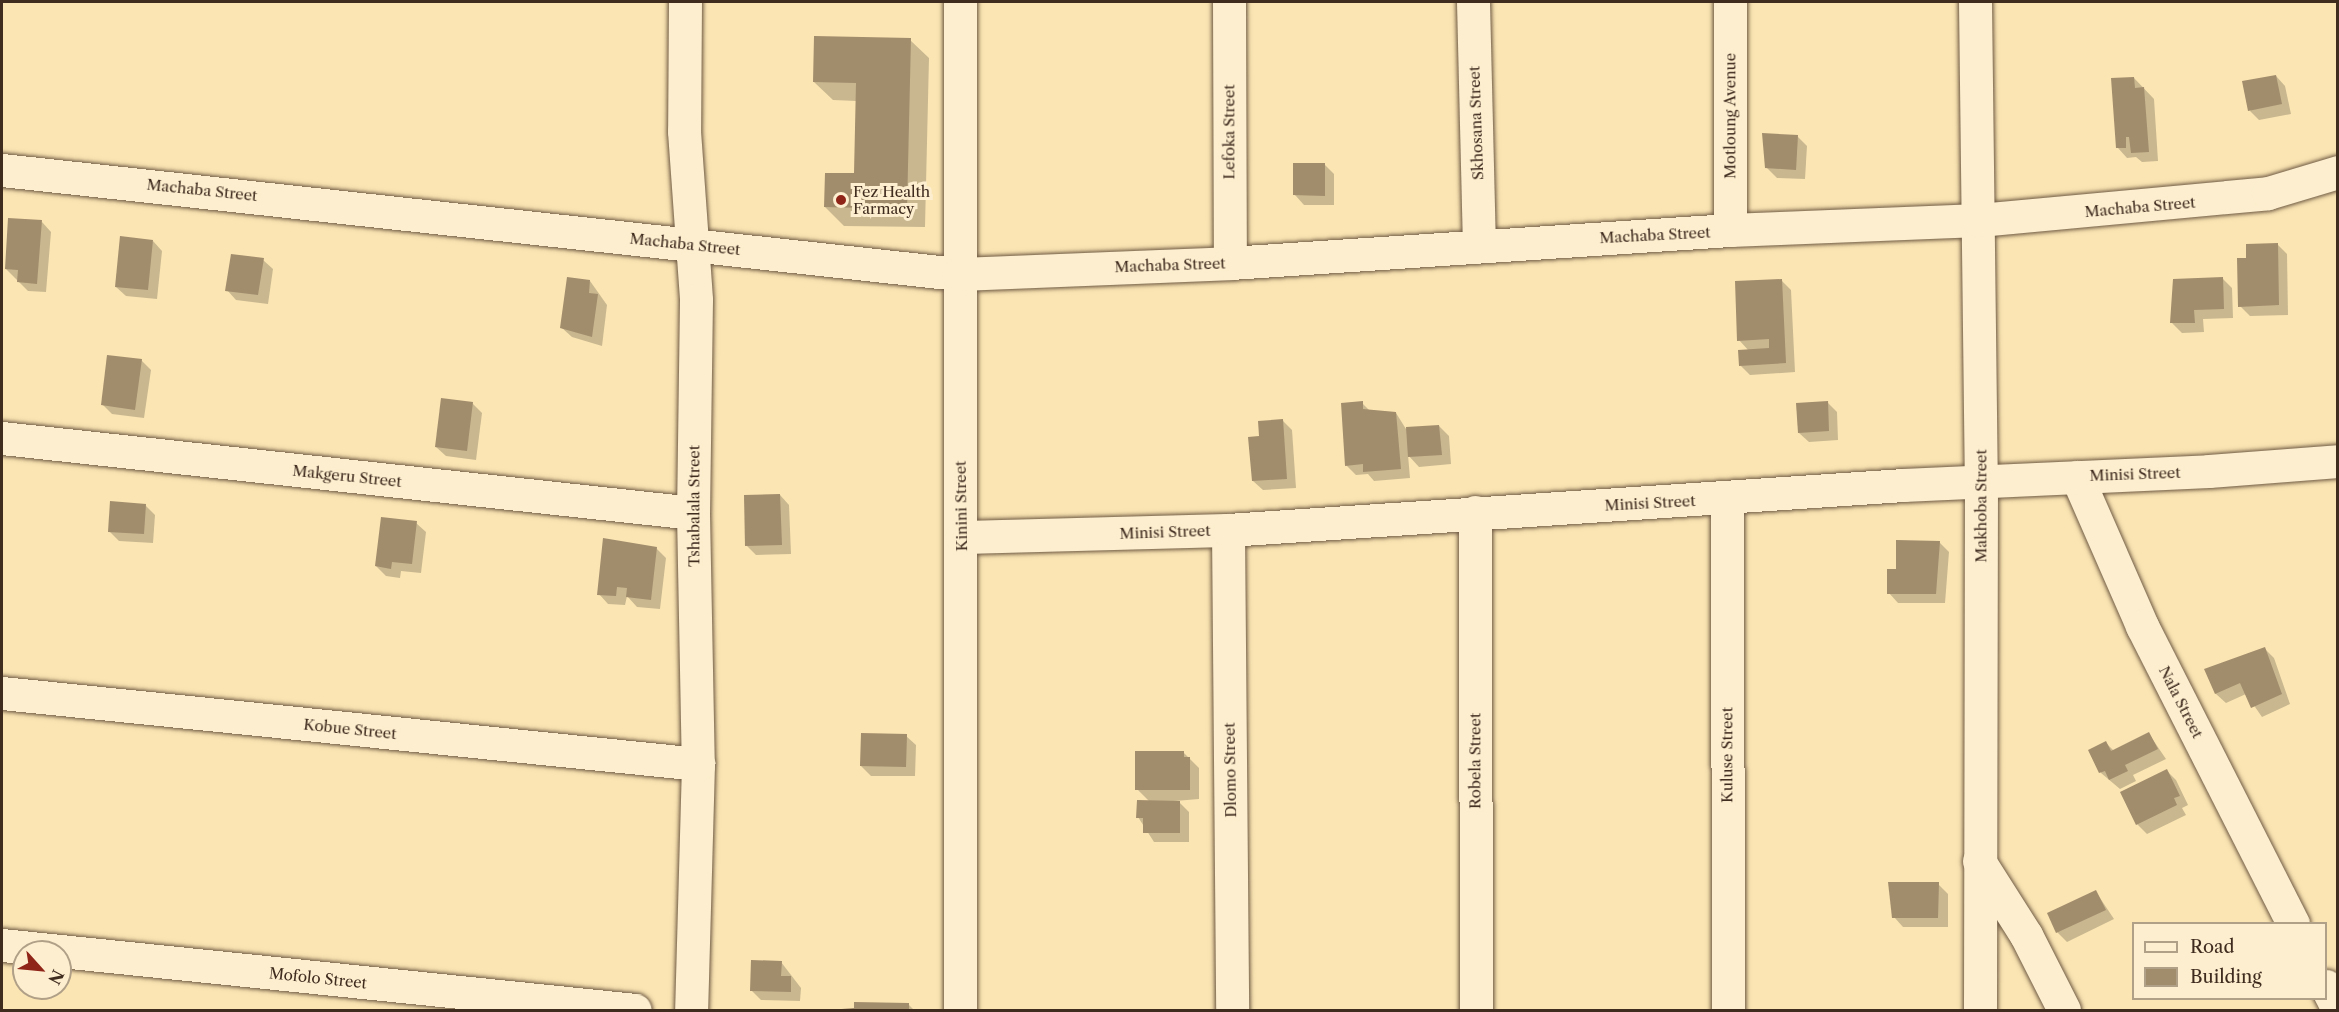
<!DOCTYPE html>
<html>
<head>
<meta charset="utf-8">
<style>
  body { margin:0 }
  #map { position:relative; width:2339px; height:1012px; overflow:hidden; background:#fbe5b3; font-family:"Libre Caslon Text",serif }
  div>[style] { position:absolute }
  .shadow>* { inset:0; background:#0003 }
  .building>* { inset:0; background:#a18c6c }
  .roads { filter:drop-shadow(0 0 2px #6f5a44) drop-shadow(0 0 2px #6f5a44) }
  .minor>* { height:33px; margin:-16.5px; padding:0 16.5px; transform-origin:16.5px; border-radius:16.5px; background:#fceece }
  .dots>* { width:16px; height:16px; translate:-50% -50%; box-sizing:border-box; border:3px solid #fceece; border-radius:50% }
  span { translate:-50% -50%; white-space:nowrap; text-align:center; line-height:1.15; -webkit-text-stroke:6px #fceece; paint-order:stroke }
  .street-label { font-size:15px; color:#402b1f }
  .poi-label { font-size:15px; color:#402b1f }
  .left { translate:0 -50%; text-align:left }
  .frame { position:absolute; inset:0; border:3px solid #402b1f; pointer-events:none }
  .legend { position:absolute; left:2132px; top:922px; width:195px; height:78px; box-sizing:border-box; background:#fceece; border:2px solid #b1a088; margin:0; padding:8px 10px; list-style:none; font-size:18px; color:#402b1f }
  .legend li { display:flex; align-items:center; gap:12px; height:30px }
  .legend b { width:30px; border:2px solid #b1a088 }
  .north { position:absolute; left:12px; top:940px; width:60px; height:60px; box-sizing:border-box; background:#fceece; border:2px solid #b1a088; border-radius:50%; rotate:117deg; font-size:16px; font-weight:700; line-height:24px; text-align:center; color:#402b1f }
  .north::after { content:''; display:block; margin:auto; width:21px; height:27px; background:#8f2418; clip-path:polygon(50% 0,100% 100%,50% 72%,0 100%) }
</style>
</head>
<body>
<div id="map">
  <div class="shadow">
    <div style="clip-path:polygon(910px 40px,929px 58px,925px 227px,844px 226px,825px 207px,855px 175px,857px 101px,833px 100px,814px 82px)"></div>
    <div style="clip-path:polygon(2276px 76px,2285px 86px,2291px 114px,2259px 120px,2250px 111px)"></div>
    <div style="clip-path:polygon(2134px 78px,2154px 99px,2158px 161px,2142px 162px,2136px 157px,2127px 158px,2118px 148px)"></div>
    <div style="clip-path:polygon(1797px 136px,1807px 146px,1805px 179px,1777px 178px,1767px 168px)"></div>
    <div style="clip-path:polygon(1324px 164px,1334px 174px,1334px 205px,1304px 205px,1295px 195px)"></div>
    <div style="clip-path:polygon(42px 222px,51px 232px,46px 292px,28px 291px,6px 269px)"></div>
    <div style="clip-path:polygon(153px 241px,162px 251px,157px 299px,126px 296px,116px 287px)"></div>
    <div style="clip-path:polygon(2277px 244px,2287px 254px,2288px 315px,2250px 316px,2240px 306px,2248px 259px)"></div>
    <div style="clip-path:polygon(263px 260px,273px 269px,268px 304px,236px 300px,227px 290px)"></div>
    <div style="clip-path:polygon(2223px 279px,2232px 288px,2233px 318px,2203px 319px,2204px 332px,2182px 333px,2172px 323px)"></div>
    <div style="clip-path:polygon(1781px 280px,1791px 290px,1795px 372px,1750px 375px,1740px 365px,1749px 351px,1739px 340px)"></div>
    <div style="clip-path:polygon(590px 281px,607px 305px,602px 346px,572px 337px,562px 328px)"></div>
    <div style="clip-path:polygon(141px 360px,151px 370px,144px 418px,112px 414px,102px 404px)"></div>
    <div style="clip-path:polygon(1827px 402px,1837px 412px,1838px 440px,1809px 442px,1799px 433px)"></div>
    <div style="clip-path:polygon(472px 403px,482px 413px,476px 460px,446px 456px,436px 447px)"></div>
    <div style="clip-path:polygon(1362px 403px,1370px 411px,1396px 413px,1406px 429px,1439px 426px,1449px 436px,1451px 464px,1419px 467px,1408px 455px,1410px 478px,1374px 481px,1368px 474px,1356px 475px,1346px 465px)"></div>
    <div style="clip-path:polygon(1282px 420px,1292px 430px,1296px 488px,1263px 490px,1253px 481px,1261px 437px)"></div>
    <div style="clip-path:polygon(780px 495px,789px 505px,791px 554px,756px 555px,747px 546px)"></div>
    <div style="clip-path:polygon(145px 505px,155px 515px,153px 543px,119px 541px,110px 532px)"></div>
    <div style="clip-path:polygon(416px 523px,426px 532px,421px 573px,401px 571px,400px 578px,386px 576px,376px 566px)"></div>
    <div style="clip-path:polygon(1939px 542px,1949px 552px,1945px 603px,1898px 603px,1889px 593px,1897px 570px)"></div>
    <div style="clip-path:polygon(656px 548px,666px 558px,660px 609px,637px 607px,627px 596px,625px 605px,608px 604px,599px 594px)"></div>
    <div style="clip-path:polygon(2265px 649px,2274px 658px,2290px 704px,2262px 717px,2246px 694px,2226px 703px,2216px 694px,2206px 670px)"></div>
    <div style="clip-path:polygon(2149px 734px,2166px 759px,2133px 775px,2136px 781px,2120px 789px,2101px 773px,2090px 750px,2106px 743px,2114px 751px)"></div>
    <div style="clip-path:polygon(906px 736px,916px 745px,915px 776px,871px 776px,861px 766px)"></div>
    <div style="clip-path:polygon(1184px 753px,1199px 768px,1199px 799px,1163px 802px,1179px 802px,1189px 812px,1189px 842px,1154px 842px,1138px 817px,1149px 801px,1137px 789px)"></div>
    <div style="clip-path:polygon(2167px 771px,2176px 780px,2188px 805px,2182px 808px,2186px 815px,2147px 834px,2137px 824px)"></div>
    <div style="clip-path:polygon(1938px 884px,1948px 894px,1948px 927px,1903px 927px,1894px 917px)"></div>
    <div style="clip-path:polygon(2096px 892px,2114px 919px,2067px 942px,2057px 932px)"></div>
    <div style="clip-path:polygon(781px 962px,801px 988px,800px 1001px,761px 1000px,751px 990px)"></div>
    <div style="clip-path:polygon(908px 1004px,914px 1010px,830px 1010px,856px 1010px)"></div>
  </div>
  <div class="building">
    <div style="clip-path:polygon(814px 36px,911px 38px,907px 209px,824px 207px,825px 173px,854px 173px,856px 83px,813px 82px)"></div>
    <div style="clip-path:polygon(2276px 75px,2282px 104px,2248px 111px,2242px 81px)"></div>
    <div style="clip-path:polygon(2134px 77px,2135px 88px,2144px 87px,2149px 152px,2131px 153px,2129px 137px,2126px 137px,2126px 148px,2116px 148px,2111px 78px)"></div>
    <div style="clip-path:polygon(1762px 133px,1798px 135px,1796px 170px,1765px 168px)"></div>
    <div style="clip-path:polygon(1293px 163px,1325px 163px,1325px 196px,1293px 195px)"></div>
    <div style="clip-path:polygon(8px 218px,42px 220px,37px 284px,17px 282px,18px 270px,5px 269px)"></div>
    <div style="clip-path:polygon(120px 236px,153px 240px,148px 290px,115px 287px)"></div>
    <div style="clip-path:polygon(2278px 243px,2279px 305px,2238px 307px,2237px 258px,2246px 258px,2246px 244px)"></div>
    <div style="clip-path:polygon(231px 254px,264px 258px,258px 295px,225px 291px)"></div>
    <div style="clip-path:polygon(567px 277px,590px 280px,589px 293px,598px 294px,592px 337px,560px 328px)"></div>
    <div style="clip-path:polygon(2223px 277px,2224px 309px,2194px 310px,2195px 323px,2170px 323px,2173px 279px)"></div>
    <div style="clip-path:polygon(1782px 279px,1786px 363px,1739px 366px,1738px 350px,1769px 348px,1769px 339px,1737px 341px,1735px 281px)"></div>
    <div style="clip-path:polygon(107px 355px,142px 359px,135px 410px,101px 405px)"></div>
    <div style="clip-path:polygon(441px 398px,473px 402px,467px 451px,435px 447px)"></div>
    <div style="clip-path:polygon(1363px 401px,1363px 409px,1396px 412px,1401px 469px,1363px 472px,1363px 464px,1345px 466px,1341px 403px)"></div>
    <div style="clip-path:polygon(1828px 401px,1829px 431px,1798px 433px,1796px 403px)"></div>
    <div style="clip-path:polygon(1283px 419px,1287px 479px,1252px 481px,1248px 437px,1259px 436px,1258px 421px)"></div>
    <div style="clip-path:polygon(1439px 425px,1442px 455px,1408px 457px,1406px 427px)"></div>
    <div style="clip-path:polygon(780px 494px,782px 545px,745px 546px,744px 495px)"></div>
    <div style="clip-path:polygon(110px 501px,146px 504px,144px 534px,108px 532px)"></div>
    <div style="clip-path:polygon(381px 517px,417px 521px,412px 564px,392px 562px,391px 569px,375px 566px)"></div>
    <div style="clip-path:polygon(603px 538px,657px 547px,651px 600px,626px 597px,627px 588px,617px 587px,616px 596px,597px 595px)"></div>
    <div style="clip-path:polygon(1896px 540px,1940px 541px,1936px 594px,1887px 594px,1887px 569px,1896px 569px)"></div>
    <div style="clip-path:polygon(2265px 647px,2282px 694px,2251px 708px,2240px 683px,2215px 694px,2204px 669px)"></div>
    <div style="clip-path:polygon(2149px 732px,2158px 749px,2125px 765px,2128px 771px,2109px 780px,2105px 771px,2099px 773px,2088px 750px,2106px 741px,2111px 751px)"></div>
    <div style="clip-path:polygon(861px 733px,907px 734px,906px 767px,860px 766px)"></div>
    <div style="clip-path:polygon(1135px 751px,1184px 751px,1184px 757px,1190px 757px,1190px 790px,1135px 790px)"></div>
    <div style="clip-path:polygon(2167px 769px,2180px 796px,2174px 798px,2177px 805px,2136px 825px,2120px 792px)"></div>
    <div style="clip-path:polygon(1137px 800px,1180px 801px,1180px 833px,1143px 833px,1143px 818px,1136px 818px)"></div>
    <div style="clip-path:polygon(1888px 882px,1939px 882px,1938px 918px,1892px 918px)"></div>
    <div style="clip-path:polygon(2096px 890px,2106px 910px,2056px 933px,2047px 913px)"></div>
    <div style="clip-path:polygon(751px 960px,782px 961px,781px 976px,791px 976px,791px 992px,750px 991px)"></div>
    <div style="clip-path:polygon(854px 1002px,909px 1003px,909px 1010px,829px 1010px,854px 1008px)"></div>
  </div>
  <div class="roads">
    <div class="minor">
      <div style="left:685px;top:2px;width:129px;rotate:90.4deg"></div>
      <div style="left:684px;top:131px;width:169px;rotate:85.9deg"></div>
      <div style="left:696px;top:300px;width:213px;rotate:90.8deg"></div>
      <div style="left:693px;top:513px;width:251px;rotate:88.9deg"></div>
      <div style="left:698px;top:764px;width:246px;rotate:91.6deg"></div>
      <div style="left:960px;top:2px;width:1008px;rotate:90deg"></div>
      <div style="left:1229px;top:2px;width:261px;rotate:89.8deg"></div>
      <div style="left:1473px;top:2px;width:243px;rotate:88.6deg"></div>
      <div style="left:1975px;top:2px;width:479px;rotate:89.3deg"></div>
      <div style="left:1981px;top:481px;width:529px;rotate:90.11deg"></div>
      <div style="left:2px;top:170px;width:962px;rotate:6.21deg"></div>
      <div style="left:958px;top:274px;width:272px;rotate:-2.3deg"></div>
      <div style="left:1230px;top:263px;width:501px;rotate:-3.78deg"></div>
      <div style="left:1730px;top:230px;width:249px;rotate:-2.3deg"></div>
      <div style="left:1979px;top:220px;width:290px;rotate:-5.3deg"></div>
      <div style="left:2268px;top:193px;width:73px;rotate:-16.7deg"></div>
      <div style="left:1730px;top:230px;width:228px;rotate:-90deg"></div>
      <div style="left:2px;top:438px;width:695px;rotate:6.19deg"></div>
      <div style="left:2077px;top:477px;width:163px;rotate:66.4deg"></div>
      <div style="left:2142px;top:626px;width:334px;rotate:63.1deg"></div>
      <div style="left:1727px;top:499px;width:511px;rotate:89.89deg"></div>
      <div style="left:1475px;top:512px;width:498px;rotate:89.9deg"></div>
      <div style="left:1228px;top:530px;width:480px;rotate:89.5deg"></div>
      <div style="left:962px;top:537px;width:266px;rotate:-1.5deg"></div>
      <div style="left:1228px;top:530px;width:676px;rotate:-3.81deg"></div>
      <div style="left:1903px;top:485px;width:306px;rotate:-2.6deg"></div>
      <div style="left:2209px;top:471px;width:129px;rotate:-4.4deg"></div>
      <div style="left:2px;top:693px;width:700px;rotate:5.82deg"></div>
      <div style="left:1979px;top:861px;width:88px;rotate:57.6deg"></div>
      <div style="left:2026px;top:935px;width:84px;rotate:63.1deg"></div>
      <div style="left:2px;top:945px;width:636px;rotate:5.86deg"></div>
      <div style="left:2326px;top:986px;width:27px;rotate:63deg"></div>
    </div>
  </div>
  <div class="dots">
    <div style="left:841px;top:200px;background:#8f2418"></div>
  </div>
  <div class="street-label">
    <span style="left:1730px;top:116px;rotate:-90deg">Motloung Avenue</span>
    <span style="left:1476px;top:123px;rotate:-92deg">Skhosana Street</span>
    <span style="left:1229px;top:132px;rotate:-90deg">Lefoka Street</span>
    <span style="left:202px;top:190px;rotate:6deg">Machaba Street</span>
    <span style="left:2140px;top:207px;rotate:-5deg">Machaba Street</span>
    <span style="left:1655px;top:235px;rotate:-3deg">Machaba Street</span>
    <span style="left:685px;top:244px;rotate:6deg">Machaba Street</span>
    <span style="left:1170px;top:265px;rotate:-2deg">Machaba Street</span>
    <span style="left:2135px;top:474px;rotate:-2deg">Minisi Street</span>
    <span style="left:347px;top:476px;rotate:6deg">Makgeru Street</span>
    <span style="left:1650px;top:503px;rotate:-3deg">Minisi Street</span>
    <span style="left:694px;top:506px;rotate:-90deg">Tshabalala Street</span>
    <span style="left:961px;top:506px;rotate:-91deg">Kinini Street</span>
    <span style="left:1981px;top:506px;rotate:-90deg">Makhoba Street</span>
    <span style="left:1165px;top:532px;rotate:-2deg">Minisi Street</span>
    <span style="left:2181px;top:702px;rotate:63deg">Nala Street</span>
    <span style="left:350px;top:729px;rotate:6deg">Kobue Street</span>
    <span style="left:1727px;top:755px;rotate:-90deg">Kuluse Street</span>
    <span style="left:1475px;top:761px;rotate:-90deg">Robela Street</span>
    <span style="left:1230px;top:770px;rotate:-91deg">Dlomo Street</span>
    <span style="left:318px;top:978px;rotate:6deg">Mofolo Street</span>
  </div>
  <div class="poi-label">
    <span class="left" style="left:853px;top:200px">Fez Health<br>Farmacy</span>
  </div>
  <div class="frame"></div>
  <ul class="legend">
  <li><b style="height:8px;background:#fceece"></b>Road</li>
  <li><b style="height:16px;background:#a18c6c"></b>Building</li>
  </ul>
  <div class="north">N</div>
</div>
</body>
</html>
